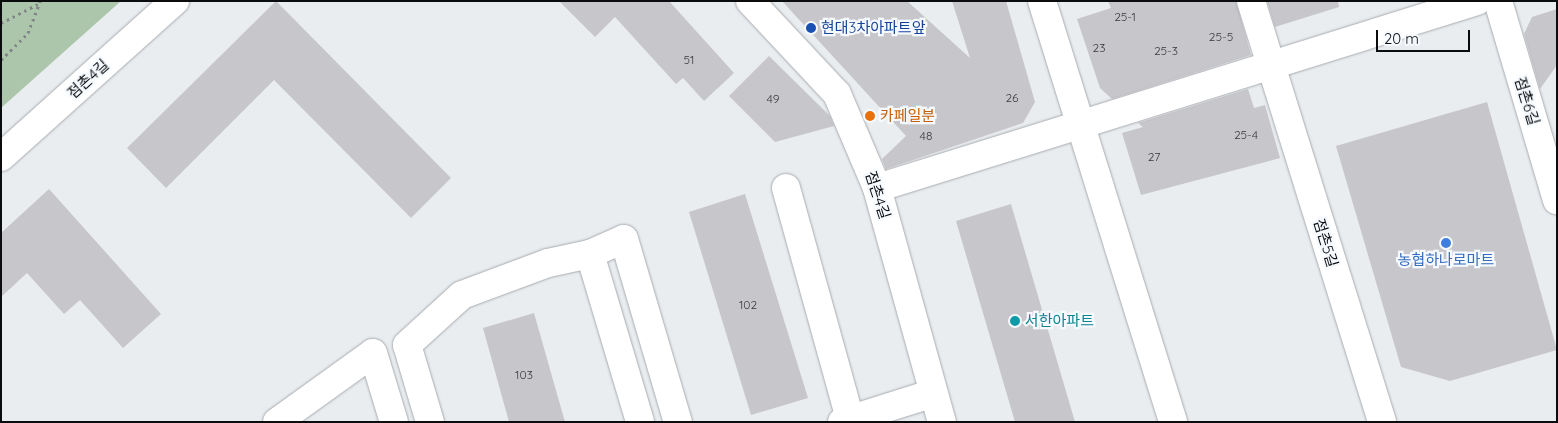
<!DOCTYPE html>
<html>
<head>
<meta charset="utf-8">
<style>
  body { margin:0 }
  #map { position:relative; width:1558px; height:423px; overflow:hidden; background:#e9edf0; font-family:Quicksand,"Noto Sans KR",sans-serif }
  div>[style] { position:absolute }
  .green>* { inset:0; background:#abc6aa }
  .building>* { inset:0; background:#c7c6ca }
  .path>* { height:3px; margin-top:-1.5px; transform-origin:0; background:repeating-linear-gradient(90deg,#828587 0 2.5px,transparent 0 6.5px) }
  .roads { filter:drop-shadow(0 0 1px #a8abaf) drop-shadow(0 0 1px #a8abaf) }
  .minor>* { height:28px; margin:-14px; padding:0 14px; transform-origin:14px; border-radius:14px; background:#fff }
  .dots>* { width:14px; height:14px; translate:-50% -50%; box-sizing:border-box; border:2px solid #f6fafe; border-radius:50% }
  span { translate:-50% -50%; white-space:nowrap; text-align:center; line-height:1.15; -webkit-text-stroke:4.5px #f6fafe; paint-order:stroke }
  .number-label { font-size:12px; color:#3a3a3d }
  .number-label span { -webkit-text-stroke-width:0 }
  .transit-label { font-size:15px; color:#164399 }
  .left { translate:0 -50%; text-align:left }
  .street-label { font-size:15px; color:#0b0c0e }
  .food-label { font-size:15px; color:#c56008 }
  .shop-label { font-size:15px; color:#366cbe }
  .culture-label { font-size:15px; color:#0d838f }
  .frame { position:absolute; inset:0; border:2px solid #0b0c0e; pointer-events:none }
  .scale { position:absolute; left:1376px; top:30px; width:94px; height:22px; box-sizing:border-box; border:2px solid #0b0c0e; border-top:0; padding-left:6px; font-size:15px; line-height:18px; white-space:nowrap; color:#0b0c0e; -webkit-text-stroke:4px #f6fafe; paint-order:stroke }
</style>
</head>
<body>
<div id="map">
  <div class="green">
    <div style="clip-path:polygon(1px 1px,121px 1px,1px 108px)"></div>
  </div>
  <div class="building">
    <div style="clip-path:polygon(276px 1px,451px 178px,411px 218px,274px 80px,166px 188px,127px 148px)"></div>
    <div style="clip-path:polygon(559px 1px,669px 1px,734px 73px,704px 101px,683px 78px,676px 84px,615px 17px,595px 37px)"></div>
    <div style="clip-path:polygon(782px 1px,907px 1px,970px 58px,952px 1px,1006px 1px,1035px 102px,1023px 123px,886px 169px,882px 159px,906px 136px)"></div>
    <div style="clip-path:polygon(1108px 1px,1236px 1px,1251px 55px,1112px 99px,1100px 88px,1077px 19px,1111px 8px)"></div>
    <div style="clip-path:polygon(1267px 1px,1338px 1px,1339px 7px,1275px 27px)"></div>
    <div style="clip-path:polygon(1557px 9px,1557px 65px,1540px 89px,1524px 34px,1532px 17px)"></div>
    <div style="clip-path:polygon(769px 56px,830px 116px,834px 126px,775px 142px,729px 96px)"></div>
    <div style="clip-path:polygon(1248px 89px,1254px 108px,1265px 105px,1280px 158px,1141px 195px,1122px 133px,1143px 127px,1138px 123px)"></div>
    <div style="clip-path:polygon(1487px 102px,1557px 350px,1450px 381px,1401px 367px,1336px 146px)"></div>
    <div style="clip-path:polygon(49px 189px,161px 314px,123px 348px,80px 300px,64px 314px,27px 273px,1px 297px,1px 233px)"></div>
    <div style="clip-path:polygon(745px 194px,808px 398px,751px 415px,689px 212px)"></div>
    <div style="clip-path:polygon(1011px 204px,1075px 422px,1015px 422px,956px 221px)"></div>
    <div style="clip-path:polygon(534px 313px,565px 422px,509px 422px,483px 328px)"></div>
  </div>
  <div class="path">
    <div style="left:1px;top:23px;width:42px;rotate:-27.2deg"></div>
    <div style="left:1px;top:60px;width:38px;rotate:-45deg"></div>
    <div style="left:28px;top:33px;width:34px;rotate:-69deg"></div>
  </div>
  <div class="roads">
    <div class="minor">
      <div style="left:750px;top:1px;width:127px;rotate:46.9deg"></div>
      <div style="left:837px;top:94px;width:102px;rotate:66.9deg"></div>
      <div style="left:877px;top:188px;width:243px;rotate:74.5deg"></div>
      <div style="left:1042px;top:1px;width:441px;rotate:72.7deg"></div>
      <div style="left:1251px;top:1px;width:441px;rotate:72.7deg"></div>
      <div style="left:1498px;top:1px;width:208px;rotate:73.5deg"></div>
      <div style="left:1px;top:157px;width:234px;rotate:-41.9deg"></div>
      <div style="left:786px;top:188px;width:240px;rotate:74.5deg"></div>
      <div style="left:877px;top:188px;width:628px;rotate:-17.31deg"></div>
      <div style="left:590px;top:254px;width:37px;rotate:-24deg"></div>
      <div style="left:624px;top:239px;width:191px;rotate:73.6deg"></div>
      <div style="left:277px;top:422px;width:118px;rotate:-35.7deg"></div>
      <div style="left:373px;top:353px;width:72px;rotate:73.1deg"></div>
      <div style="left:430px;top:422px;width:80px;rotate:-106.6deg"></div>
      <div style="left:407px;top:345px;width:74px;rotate:-42.3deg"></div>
      <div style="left:462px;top:295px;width:92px;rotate:-20.4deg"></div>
      <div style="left:548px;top:263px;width:43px;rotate:-12.1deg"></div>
      <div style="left:590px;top:254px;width:175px;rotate:73.4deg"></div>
      <div style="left:842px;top:422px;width:96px;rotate:-17.5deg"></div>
    </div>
  </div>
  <div class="dots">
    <div style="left:811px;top:28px;background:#1a4fb4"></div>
    <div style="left:870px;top:116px;background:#e8710a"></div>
    <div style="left:1446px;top:243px;background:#3f7fe0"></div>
    <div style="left:1015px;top:321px;background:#0f9aa8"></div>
  </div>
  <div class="number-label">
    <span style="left:1125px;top:17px">25-1</span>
    <span style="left:1221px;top:37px">25-5</span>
    <span style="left:1099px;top:48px">23</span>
    <span style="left:1166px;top:51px">25-3</span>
    <span style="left:689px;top:60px">51</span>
    <span style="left:1012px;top:98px">26</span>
    <span style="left:773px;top:99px">49</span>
    <span style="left:1246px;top:135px">25-4</span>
    <span style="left:926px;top:136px">48</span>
    <span style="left:1154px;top:157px">27</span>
    <span style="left:748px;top:305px">102</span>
    <span style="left:524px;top:375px">103</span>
  </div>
  <div class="transit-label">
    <span class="left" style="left:821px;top:28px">현대3차아파트앞</span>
  </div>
  <div class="street-label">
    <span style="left:88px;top:79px;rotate:-42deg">점촌4길</span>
    <span style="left:1527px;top:101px;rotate:73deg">점촌6길</span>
    <span style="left:878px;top:195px;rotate:72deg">점촌4길</span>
    <span style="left:1326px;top:243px;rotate:73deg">점촌5길</span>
  </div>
  <div class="food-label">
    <span class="left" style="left:880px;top:116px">카페일분</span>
  </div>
  <div class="shop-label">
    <span style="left:1446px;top:260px">농협하나로마트</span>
  </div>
  <div class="culture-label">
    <span class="left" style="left:1025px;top:321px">서한아파트</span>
  </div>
  <div class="frame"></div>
  <div class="scale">20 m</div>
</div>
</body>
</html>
